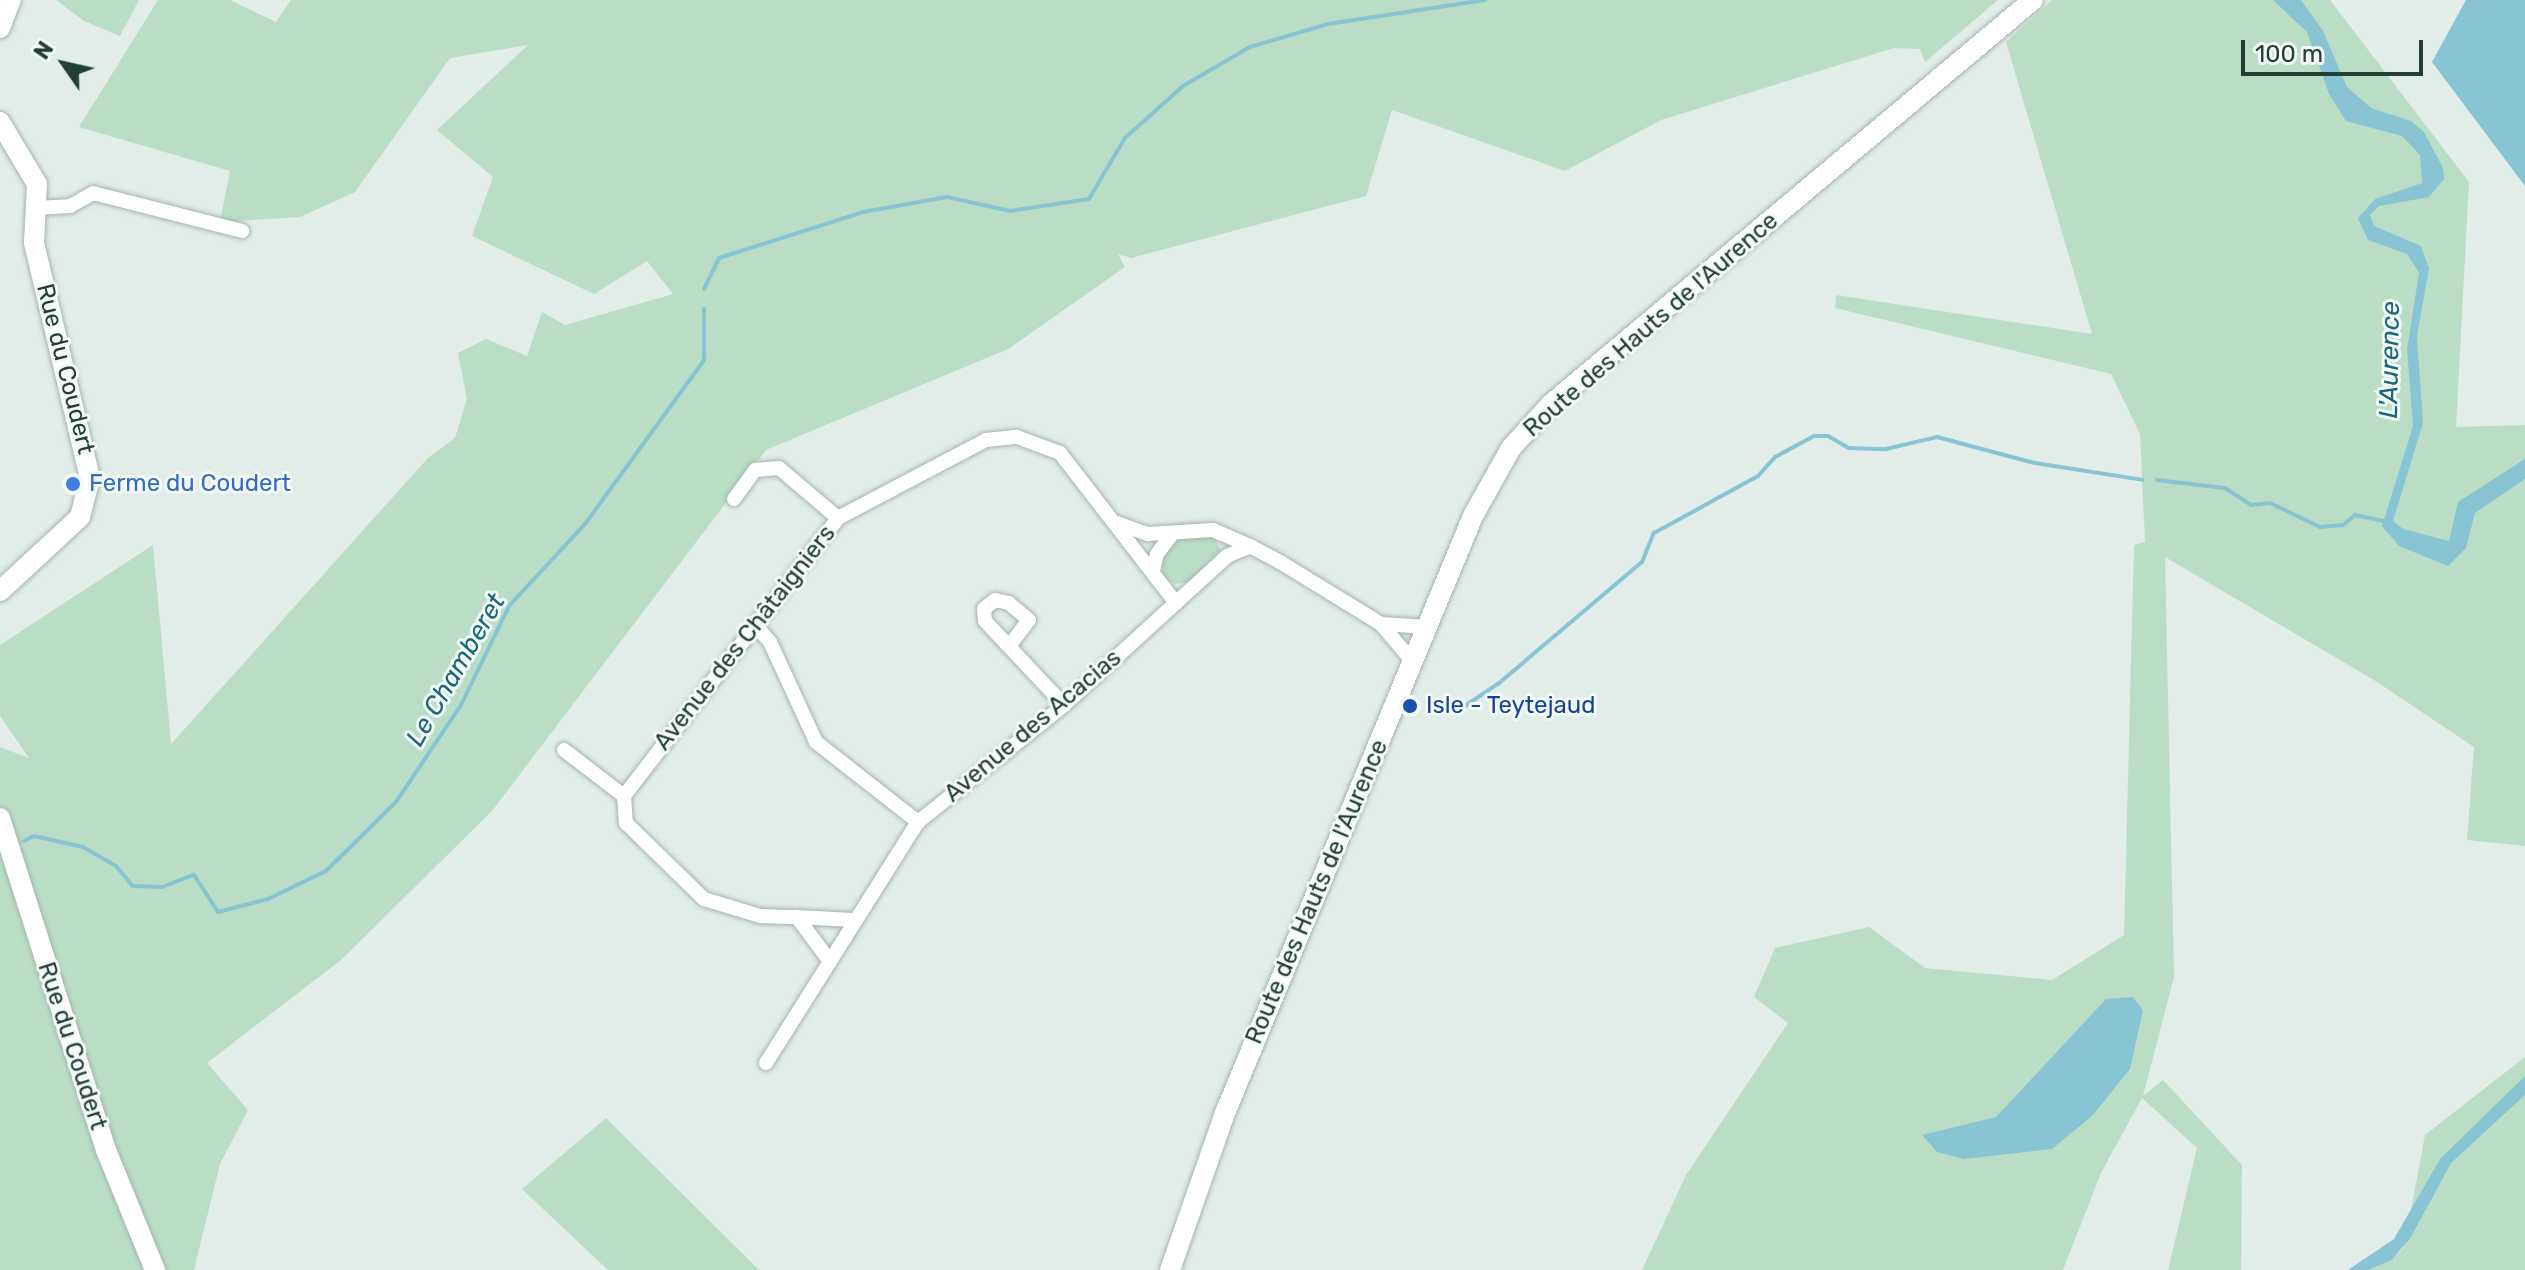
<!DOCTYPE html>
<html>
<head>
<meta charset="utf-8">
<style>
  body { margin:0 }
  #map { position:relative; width:2525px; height:1270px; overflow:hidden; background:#e2ece8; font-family:Rubik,sans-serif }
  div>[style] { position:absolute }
  .green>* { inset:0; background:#badec5 }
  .water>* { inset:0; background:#88c4d3 }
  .stream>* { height:4px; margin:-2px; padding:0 2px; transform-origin:2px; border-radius:2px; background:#88c4d3 }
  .roads { filter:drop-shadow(0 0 2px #a4b4af) drop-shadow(0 0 2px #a4b4af) }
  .street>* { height:14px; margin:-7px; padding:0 7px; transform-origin:7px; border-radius:7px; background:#fff }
  .secondary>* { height:20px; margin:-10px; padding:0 10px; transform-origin:10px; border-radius:10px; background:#fff }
  .dots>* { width:22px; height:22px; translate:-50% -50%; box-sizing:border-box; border:4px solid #f2f9f6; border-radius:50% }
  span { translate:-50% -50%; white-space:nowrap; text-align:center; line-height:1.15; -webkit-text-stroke:6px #f2f9f6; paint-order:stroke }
  .street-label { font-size:24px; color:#213e37 }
  .shop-label { font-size:24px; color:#366cbe }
  .left { translate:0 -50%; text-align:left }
  .transit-label { font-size:24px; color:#164399 }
  .water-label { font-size:26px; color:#1a677b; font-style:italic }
  .north { position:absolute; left:24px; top:24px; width:80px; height:80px; -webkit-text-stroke:6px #f2f9f6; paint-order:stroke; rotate:304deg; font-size:22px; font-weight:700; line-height:32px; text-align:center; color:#213e37 }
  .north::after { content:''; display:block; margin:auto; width:28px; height:36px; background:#213e37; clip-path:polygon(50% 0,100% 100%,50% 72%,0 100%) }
  .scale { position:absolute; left:2241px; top:40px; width:182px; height:36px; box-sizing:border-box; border:4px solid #213e37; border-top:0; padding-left:10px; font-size:24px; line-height:28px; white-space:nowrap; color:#213e37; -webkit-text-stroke:6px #f2f9f6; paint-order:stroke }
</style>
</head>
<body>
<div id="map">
  <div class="green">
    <div style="clip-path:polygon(56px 0,139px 0,120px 36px,84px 21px)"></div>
    <div style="clip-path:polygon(158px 0,230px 0,276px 22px,291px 0,1998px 0,1925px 62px,1920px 49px,1894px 48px,1661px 120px,1565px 171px,1392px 110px,1366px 196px,1131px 258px,1118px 254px,1125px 267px,1008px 349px,766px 450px,492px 811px,341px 960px,207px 1063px,248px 1110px,220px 1164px,194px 1270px,0 1270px,0 747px,29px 758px,0 716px,0 645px,153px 545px,171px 744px,428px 458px,455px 438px,467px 399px,458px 353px,486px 339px,527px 356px,542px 312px,565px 325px,673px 294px,647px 261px,594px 294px,472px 236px,493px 177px,437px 130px,528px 45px,450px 58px,355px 192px,300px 217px,220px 222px,230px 171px,79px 127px)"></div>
    <div style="clip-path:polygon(2052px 0,2330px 0,2469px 182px,2456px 427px,2525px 425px,2525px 846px,2467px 840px,2474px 747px,2374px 680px,2165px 557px,2174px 977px,2143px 1096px,2163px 1080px,2242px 1165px,2241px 1270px,2168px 1270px,2197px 1148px,2142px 1098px,2101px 1173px,2063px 1270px,1642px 1270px,1686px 1175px,1788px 1023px,1754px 997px,1775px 948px,1869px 927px,1925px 968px,2052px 980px,2124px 935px,2134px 545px,2145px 542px,2140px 434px,2111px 374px,1835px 308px,1836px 295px,2092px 334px,2006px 42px)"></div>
    <div style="clip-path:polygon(1213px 536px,1221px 550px,1191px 582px,1175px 584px,1165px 578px,1160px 559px,1176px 538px)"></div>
    <div style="clip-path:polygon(2525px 1057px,2525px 1270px,2368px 1270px,2392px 1260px,2404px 1247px,2425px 1135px)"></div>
    <div style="clip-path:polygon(606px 1118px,759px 1270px,608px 1270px,522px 1189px)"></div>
  </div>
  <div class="water">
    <div style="clip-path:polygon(2273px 0,2301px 0,2323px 31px,2347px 87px,2371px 108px,2411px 121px,2424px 132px,2443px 168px,2444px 179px,2429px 197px,2379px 206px,2370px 215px,2374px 226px,2421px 246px,2429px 268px,2417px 336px,2423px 423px,2393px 521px,2403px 529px,2449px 541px,2458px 502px,2525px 459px,2525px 479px,2475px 513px,2466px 548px,2448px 566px,2399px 546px,2382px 526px,2413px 426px,2407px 349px,2419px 273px,2407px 254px,2368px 240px,2358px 218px,2375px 199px,2422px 183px,2420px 155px,2402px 136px,2346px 121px,2329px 94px,2307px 32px)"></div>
    <div style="clip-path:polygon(2466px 0,2525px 0,2525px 186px,2432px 62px)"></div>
    <div style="clip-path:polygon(2133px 997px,2143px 1010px,2130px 1069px,2092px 1116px,2052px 1149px,1964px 1159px,1937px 1152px,1922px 1135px,1996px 1117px,2106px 999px)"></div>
    <div style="clip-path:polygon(2525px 1076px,2525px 1095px,2451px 1163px,2411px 1237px,2392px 1260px,2368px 1270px,2348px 1270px,2394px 1239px,2440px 1159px)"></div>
  </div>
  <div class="stream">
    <div style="left:704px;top:289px;width:34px;rotate:-64deg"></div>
    <div style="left:719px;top:258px;width:151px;rotate:-17.7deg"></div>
    <div style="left:863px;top:212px;width:85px;rotate:-10.1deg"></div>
    <div style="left:947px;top:197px;width:65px;rotate:12.5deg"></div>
    <div style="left:1010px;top:211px;width:80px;rotate:-8.6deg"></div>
    <div style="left:1089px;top:199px;width:71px;rotate:-59.5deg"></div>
    <div style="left:1125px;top:138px;width:78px;rotate:-41.9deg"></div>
    <div style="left:1183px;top:86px;width:78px;rotate:-30.2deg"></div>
    <div style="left:1250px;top:47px;width:81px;rotate:-16.4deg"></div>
    <div style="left:1328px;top:24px;width:159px;rotate:-8.7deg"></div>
    <div style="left:2157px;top:480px;width:68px;rotate:6.7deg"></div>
    <div style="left:2225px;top:488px;width:31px;rotate:33deg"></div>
    <div style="left:2251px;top:505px;width:19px;rotate:-6deg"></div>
    <div style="left:2270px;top:503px;width:55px;rotate:25.6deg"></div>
    <div style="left:2320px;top:527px;width:23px;rotate:-5deg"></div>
    <div style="left:2343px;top:525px;width:16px;rotate:-40deg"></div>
    <div style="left:2355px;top:515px;width:34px;rotate:12deg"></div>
    <div style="left:1436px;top:712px;width:30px;rotate:-12deg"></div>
    <div style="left:1465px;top:706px;width:40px;rotate:-34deg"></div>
    <div style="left:1498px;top:684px;width:189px;rotate:-40.3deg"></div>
    <div style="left:1642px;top:562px;width:31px;rotate:-68deg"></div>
    <div style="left:1654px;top:533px;width:119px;rotate:-28.7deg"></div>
    <div style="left:1758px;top:476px;width:25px;rotate:-48deg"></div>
    <div style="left:1775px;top:457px;width:44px;rotate:-28.3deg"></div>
    <div style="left:1814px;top:436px;width:14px"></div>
    <div style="left:1828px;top:436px;width:24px;rotate:30deg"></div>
    <div style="left:1849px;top:448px;width:37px;rotate:2deg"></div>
    <div style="left:1886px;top:449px;width:52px;rotate:-13.2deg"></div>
    <div style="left:1937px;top:437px;width:101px;rotate:14.9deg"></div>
    <div style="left:2035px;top:463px;width:109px;rotate:8.9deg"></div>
    <div style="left:24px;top:841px;width:11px;rotate:-27deg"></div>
    <div style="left:34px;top:836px;width:50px;rotate:12.7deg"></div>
    <div style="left:83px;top:847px;width:38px;rotate:30deg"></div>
    <div style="left:116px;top:866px;width:26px;rotate:50deg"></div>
    <div style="left:133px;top:886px;width:29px;rotate:2deg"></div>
    <div style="left:162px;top:887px;width:34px;rotate:-21deg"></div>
    <div style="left:194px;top:875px;width:44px;rotate:57deg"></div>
    <div style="left:218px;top:912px;width:52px;rotate:-14.6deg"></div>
    <div style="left:268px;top:899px;width:64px;rotate:-25.8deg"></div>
    <div style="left:326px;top:871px;width:98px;rotate:-44.6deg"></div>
    <div style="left:396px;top:802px;width:117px;rotate:-56.2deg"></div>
    <div style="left:461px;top:705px;width:110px;rotate:-64.1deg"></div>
    <div style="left:509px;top:606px;width:112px;rotate:-47.2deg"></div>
    <div style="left:585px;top:524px;width:203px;rotate:-54deg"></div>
    <div style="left:704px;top:360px;width:51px;rotate:-90deg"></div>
  </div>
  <div class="roads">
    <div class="street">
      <div style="left:34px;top:208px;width:36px;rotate:-3deg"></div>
      <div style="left:70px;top:206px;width:26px;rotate:-29deg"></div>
      <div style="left:93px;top:193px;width:154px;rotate:14.3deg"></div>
      <div style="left:734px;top:499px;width:36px;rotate:-54deg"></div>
      <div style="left:755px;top:470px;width:24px;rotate:-5deg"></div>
      <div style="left:779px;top:468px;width:77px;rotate:40.3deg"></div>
      <div style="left:1117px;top:523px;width:33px;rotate:20deg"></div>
      <div style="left:1148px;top:534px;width:65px;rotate:-3.5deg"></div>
      <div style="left:1213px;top:530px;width:40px;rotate:23.4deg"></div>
      <div style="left:1153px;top:571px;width:17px;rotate:-77deg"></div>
      <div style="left:1157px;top:554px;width:26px;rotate:-53deg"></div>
      <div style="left:754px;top:624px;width:24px;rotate:48deg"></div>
      <div style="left:770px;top:642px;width:110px;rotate:65.3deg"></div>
      <div style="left:816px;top:742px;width:130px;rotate:38.1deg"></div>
      <div style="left:1381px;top:624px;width:47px;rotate:3.7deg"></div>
      <div style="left:1010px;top:645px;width:31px;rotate:-53deg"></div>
      <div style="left:1029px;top:620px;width:26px;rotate:-140deg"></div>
      <div style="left:1009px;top:603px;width:14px;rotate:-168deg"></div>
      <div style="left:995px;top:600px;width:14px;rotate:141deg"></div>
      <div style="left:984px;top:609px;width:12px;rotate:85deg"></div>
      <div style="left:985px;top:621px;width:115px;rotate:46.8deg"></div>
      <div style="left:564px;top:750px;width:76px;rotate:37.5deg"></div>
      <div style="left:624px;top:796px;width:27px;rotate:86deg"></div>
      <div style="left:626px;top:823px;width:109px;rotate:44.3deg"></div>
      <div style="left:704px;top:899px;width:59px;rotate:16.9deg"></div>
      <div style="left:760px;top:916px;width:37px;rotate:2deg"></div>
      <div style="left:624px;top:796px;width:351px;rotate:-52.4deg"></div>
      <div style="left:838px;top:518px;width:167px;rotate:-27.8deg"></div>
      <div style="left:986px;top:440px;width:31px;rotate:-6deg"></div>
      <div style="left:1017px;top:437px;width:46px;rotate:20.4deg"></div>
      <div style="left:1060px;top:453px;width:188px;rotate:52.3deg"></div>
      <div style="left:829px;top:960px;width:54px;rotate:-126.7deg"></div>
      <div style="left:797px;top:917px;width:56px;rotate:3.1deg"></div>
      <div style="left:766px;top:1063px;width:285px;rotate:-57.8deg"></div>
      <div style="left:918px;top:822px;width:187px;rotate:-38.7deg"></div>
      <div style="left:1064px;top:705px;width:221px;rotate:-42.4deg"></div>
      <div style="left:1227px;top:556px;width:25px;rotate:-23deg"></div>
      <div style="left:1250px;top:546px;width:34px;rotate:28deg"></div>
      <div style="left:1280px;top:562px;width:119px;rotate:31.5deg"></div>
      <div style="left:1381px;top:624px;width:50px;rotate:49.9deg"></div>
    </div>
    <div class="secondary">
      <div style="left:0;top:28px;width:30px;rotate:-69deg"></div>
      <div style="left:0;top:122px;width:72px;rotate:59.2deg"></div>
      <div style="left:37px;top:184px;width:59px;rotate:92.9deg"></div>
      <div style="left:34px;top:243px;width:242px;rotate:76.6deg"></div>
      <div style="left:90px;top:478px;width:40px;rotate:104.4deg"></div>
      <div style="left:80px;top:517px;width:109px;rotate:137.2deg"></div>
      <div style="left:0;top:818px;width:349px;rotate:72.3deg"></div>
      <div style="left:106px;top:1150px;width:130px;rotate:67.8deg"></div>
      <div style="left:1170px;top:1270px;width:166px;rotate:-70.7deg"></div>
      <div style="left:1225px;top:1113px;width:646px;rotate:-67.44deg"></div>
      <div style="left:1473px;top:516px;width:78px;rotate:-60.8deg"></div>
      <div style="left:1511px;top:448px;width:59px;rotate:-47.7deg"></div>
      <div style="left:1551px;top:404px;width:629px;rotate:-39.97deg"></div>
    </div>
  </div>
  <div class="dots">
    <div style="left:73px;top:484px;background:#3f7fe0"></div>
    <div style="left:1410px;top:706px;background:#1a4fb4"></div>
  </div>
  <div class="street-label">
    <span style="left:1651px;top:325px;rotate:-41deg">Route des Hauts de l'Aurence</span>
    <span style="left:65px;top:369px;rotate:76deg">Rue du Coudert</span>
    <span style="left:745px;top:638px;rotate:-52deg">Avenue des Châtaigniers</span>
    <span style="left:1033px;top:726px;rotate:-40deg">Avenue des Acacias</span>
    <span style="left:1317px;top:892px;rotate:-67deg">Route des Hauts de l'Aurence</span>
    <span style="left:72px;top:1046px;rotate:72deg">Rue du Coudert</span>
  </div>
  <div class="shop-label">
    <span class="left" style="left:89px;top:484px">Ferme du Coudert</span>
  </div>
  <div class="transit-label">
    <span class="left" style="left:1426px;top:706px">Isle - Teytejaud</span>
  </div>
  <div class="water-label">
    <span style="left:2390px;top:360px;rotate:-89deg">L'Aurence</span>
    <span style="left:456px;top:670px;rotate:-60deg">Le Chamberet</span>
  </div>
  <div class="north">N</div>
  <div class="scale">100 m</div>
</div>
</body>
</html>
